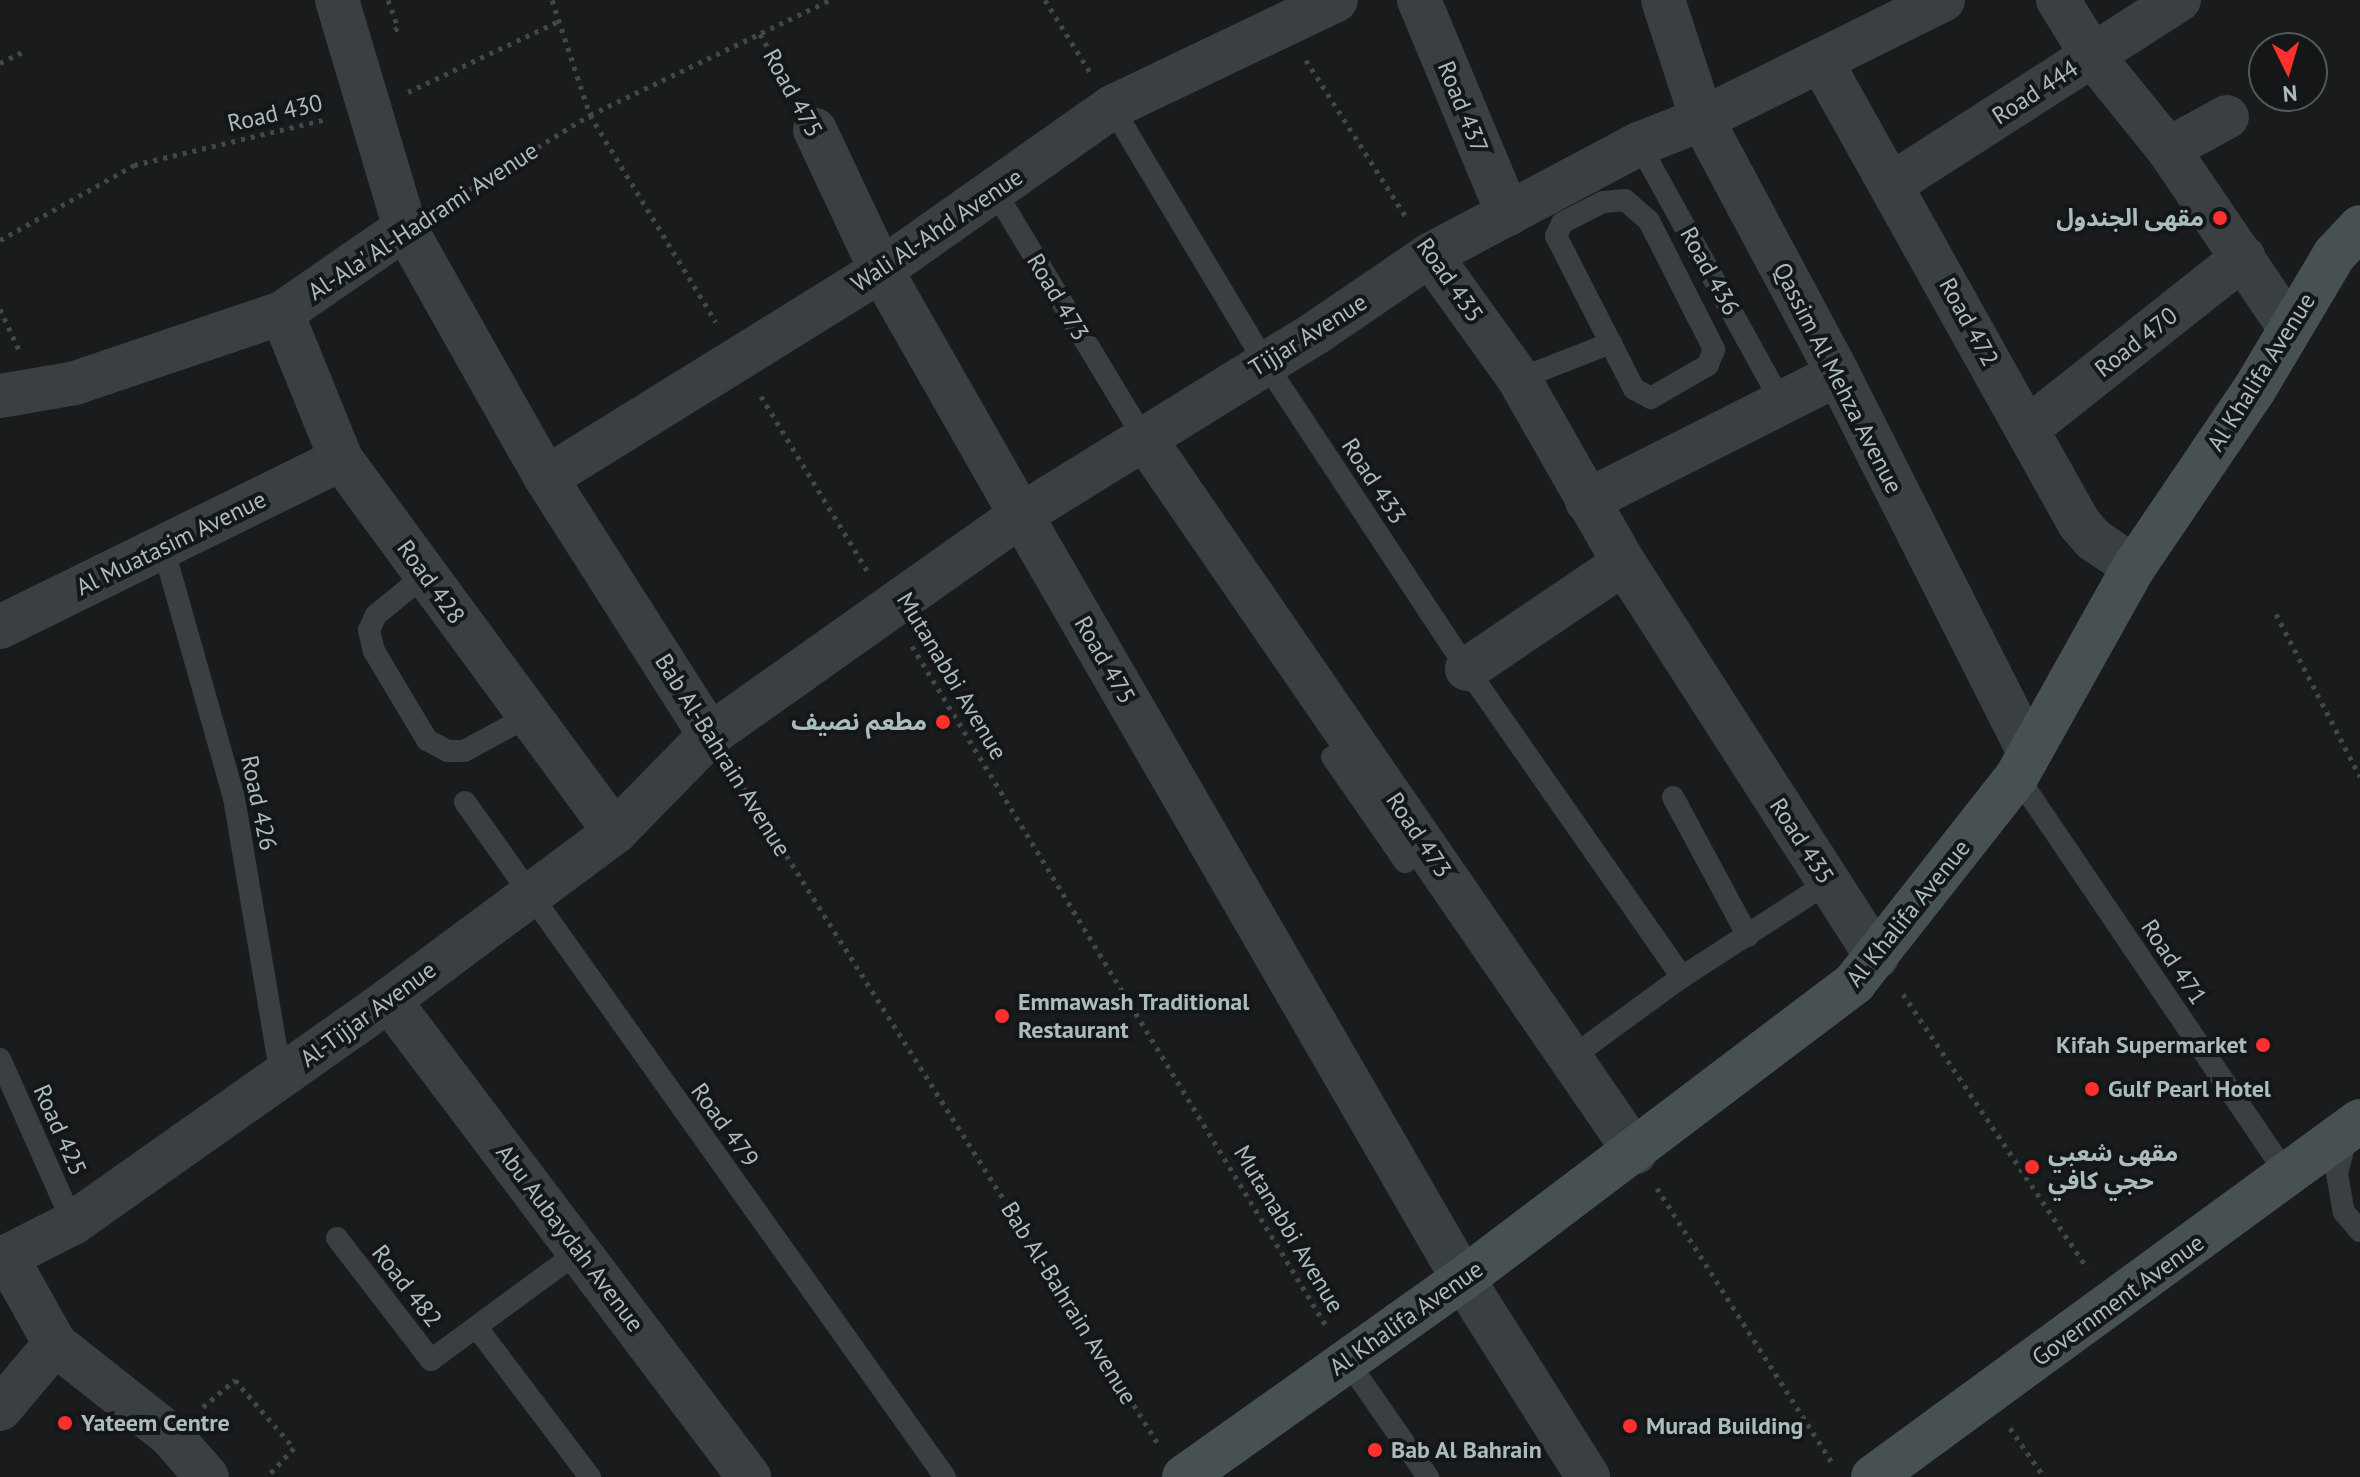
<!DOCTYPE html>
<html>
<head>
<meta charset="utf-8">
<style>
  body { margin:0 }
  #map { position:relative; width:2360px; height:1477px; overflow:hidden; background:#191b1c; font-family:"PT Sans","Noto Sans Arabic",sans-serif }
  div>[style] { position:absolute }
  .path>* { height:5px; margin-top:-2.5px; transform-origin:0; background:repeating-linear-gradient(90deg,#404849 0 4px,transparent 0 10px) }
  .lane>* { height:22px; margin:-11px; padding:0 11px; transform-origin:11px; border-radius:11px; background:#3a4041 }
  .street>* { height:44px; margin:-22px; padding:0 22px; transform-origin:22px; border-radius:22px; background:#3a4041 }
  .secondary>* { height:44px; margin:-22px; padding:0 22px; transform-origin:22px; border-radius:22px; background:#485152 }
  .dots>* { width:22px; height:22px; translate:-50% -50%; box-sizing:border-box; border:4px solid #141617; border-radius:50% }
  span { translate:-50% -50%; white-space:nowrap; text-align:center; line-height:1.15; -webkit-text-stroke:8px #141617; paint-order:stroke }
  .street-label { font-size:24px; color:#aabcbd }
  .poi-label { font-size:24px; color:#aabcbd; font-weight:700 }
  .right { translate:-100% -50%; text-align:right }
  .left { translate:0 -50%; text-align:left }
  .north { position:absolute; left:2248px; top:32px; width:80px; height:80px; box-sizing:border-box; background:#141617; border:2px solid #505859; border-radius:50%; rotate:175deg; font-size:22px; font-weight:700; line-height:32px; text-align:center; color:#aabcbd }
  .north::after { content:''; display:block; margin:auto; width:28px; height:36px; background:#ff302e; clip-path:polygon(50% 0,100% 100%,50% 72%,0 100%) }
</style>
</head>
<body>
<div id="map">
  <div class="path">
    <div style="left:388px;top:0;width:30px;rotate:70deg"></div>
    <div style="left:398px;top:28px;width:8px;rotate:150deg"></div>
    <div style="left:552px;top:0;width:121px;rotate:71.7deg"></div>
    <div style="left:590px;top:115px;width:242px;rotate:58.7deg"></div>
    <div style="left:1045px;top:0;width:85px;rotate:58deg"></div>
    <div style="left:760px;top:34px;width:67px;rotate:60.4deg"></div>
    <div style="left:1306px;top:60px;width:186px;rotate:57.5deg"></div>
    <div style="left:0;top:63px;width:30px;rotate:-26deg"></div>
    <div style="left:408px;top:92px;width:167px;rotate:-25.2deg"></div>
    <div style="left:444px;top:205px;width:172px;rotate:-31.7deg"></div>
    <div style="left:590px;top:115px;width:266px;rotate:-25.6deg"></div>
    <div style="left:0;top:240px;width:154px;rotate:-29.2deg"></div>
    <div style="left:134px;top:165px;width:198px;rotate:-13.4deg"></div>
    <div style="left:0;top:309px;width:45px;rotate:65.1deg"></div>
    <div style="left:761px;top:396px;width:206px;rotate:58.7deg"></div>
    <div style="left:2276px;top:614px;width:183px;rotate:62.7deg"></div>
    <div style="left:912px;top:646px;width:794px;rotate:58.65deg"></div>
    <div style="left:733px;top:771px;width:794px;rotate:57.71deg"></div>
    <div style="left:1903px;top:994px;width:330px;rotate:56.1deg"></div>
    <div style="left:1657px;top:1188px;width:326px;rotate:57.5deg"></div>
    <div style="left:203px;top:1407px;width:42px;rotate:-40.2deg"></div>
    <div style="left:235px;top:1380px;width:90px;rotate:49.1deg"></div>
    <div style="left:294px;top:1448px;width:40px;rotate:133deg"></div>
    <div style="left:2010px;top:1428px;width:60px;rotate:55.2deg"></div>
  </div>
  <div class="lane">
    <div style="left:1112px;top:107px;width:296px;rotate:59.1deg"></div>
    <div style="left:1264px;top:361px;width:369px;rotate:56.6deg"></div>
    <div style="left:1467px;top:669px;width:376px;rotate:55.1deg"></div>
    <div style="left:1639px;top:144px;width:291px;rotate:61.1deg"></div>
    <div style="left:996px;top:193px;width:286px;rotate:58.9deg"></div>
    <div style="left:1625px;top:200px;width:32px;rotate:41deg"></div>
    <div style="left:1649px;top:221px;width:144px;rotate:63.1deg"></div>
    <div style="left:1714px;top:349px;width:17px;rotate:111deg"></div>
    <div style="left:1708px;top:365px;width:66px;rotate:149.9deg"></div>
    <div style="left:1651px;top:398px;width:19px;rotate:-152deg"></div>
    <div style="left:1634px;top:389px;width:172px;rotate:-117deg"></div>
    <div style="left:1556px;top:236px;width:14px;rotate:-65deg"></div>
    <div style="left:1562px;top:223px;width:46px;rotate:-27.1deg"></div>
    <div style="left:1603px;top:202px;width:22px;rotate:-5deg"></div>
    <div style="left:1519px;top:379px;width:99px;rotate:-21.4deg"></div>
    <div style="left:163px;top:547px;width:261px;rotate:74.2deg"></div>
    <div style="left:234px;top:798px;width:282px;rotate:80.4deg"></div>
    <div style="left:426px;top:574px;width:65px;rotate:140.6deg"></div>
    <div style="left:376px;top:615px;width:17px;rotate:115deg"></div>
    <div style="left:369px;top:630px;width:22px;rotate:77deg"></div>
    <div style="left:374px;top:651px;width:104px;rotate:59.2deg"></div>
    <div style="left:427px;top:740px;width:24px;rotate:28deg"></div>
    <div style="left:448px;top:751px;width:16px"></div>
    <div style="left:464px;top:751px;width:74px;rotate:-28.3deg"></div>
    <div style="left:1332px;top:757px;width:128px;rotate:55.2deg"></div>
    <div style="left:2017px;top:776px;width:484px;rotate:55.9deg"></div>
    <div style="left:1673px;top:797px;width:158px;rotate:61.7deg"></div>
    <div style="left:465px;top:802px;width:828px;rotate:54.58deg"></div>
    <div style="left:0;top:1059px;width:180px;rotate:66deg"></div>
    <div style="left:1568px;top:1060px;width:141px;rotate:-36.1deg"></div>
    <div style="left:1682px;top:977px;width:175px;rotate:-32.9deg"></div>
    <div style="left:2347px;top:1136px;width:39px;rotate:105deg"></div>
    <div style="left:2337px;top:1174px;width:39px;rotate:80deg"></div>
    <div style="left:2344px;top:1212px;width:25px;rotate:50deg"></div>
    <div style="left:337px;top:1238px;width:154px;rotate:52.4deg"></div>
    <div style="left:431px;top:1360px;width:186px;rotate:-36.3deg"></div>
    <div style="left:478px;top:1329px;width:186px;rotate:52.9deg"></div>
    <div style="left:1346px;top:1359px;width:144px;rotate:55.2deg"></div>
  </div>
  <div class="street">
    <div style="left:337px;top:0;width:238px;rotate:73.4deg"></div>
    <div style="left:405px;top:228px;width:287px;rotate:60.6deg"></div>
    <div style="left:546px;top:478px;width:305px;rotate:57.5deg"></div>
    <div style="left:1419px;top:0;width:232px;rotate:67.4deg"></div>
    <div style="left:1663px;top:0;width:125px;rotate:71.9deg"></div>
    <div style="left:1702px;top:119px;width:289px;rotate:61.9deg"></div>
    <div style="left:1838px;top:374px;width:421px;rotate:63.2deg"></div>
    <div style="left:2058px;top:0;width:65px;rotate:58.3deg"></div>
    <div style="left:2092px;top:55px;width:121px;rotate:51deg"></div>
    <div style="left:2168px;top:149px;width:215px;rotate:55.8deg"></div>
    <div style="left:1821px;top:61px;width:529px;rotate:60.82deg"></div>
    <div style="left:2079px;top:523px;width:23px;rotate:49deg"></div>
    <div style="left:2094px;top:540px;width:48px;rotate:34deg"></div>
    <div style="left:815px;top:130px;width:155px;rotate:64.8deg"></div>
    <div style="left:881px;top:270px;width:282px;rotate:60.3deg"></div>
    <div style="left:1021px;top:515px;width:883px;rotate:59.95deg"></div>
    <div style="left:1463px;top:1279px;width:234px;rotate:57.7deg"></div>
    <div style="left:2168px;top:149px;width:67px;rotate:-28.5deg"></div>
    <div style="left:1892px;top:184px;width:341px;rotate:-32.7deg"></div>
    <div style="left:1430px;top:255px;width:153px;rotate:54.3deg"></div>
    <div style="left:1519px;top:379px;width:212px;rotate:60.3deg"></div>
    <div style="left:1624px;top:563px;width:468px;rotate:57.3deg"></div>
    <div style="left:282px;top:313px;width:157px;rotate:68deg"></div>
    <div style="left:341px;top:459px;width:463px;rotate:53.7deg"></div>
    <div style="left:0;top:396px;width:76px;rotate:-9.8deg"></div>
    <div style="left:75px;top:383px;width:219px;rotate:-18.7deg"></div>
    <div style="left:282px;top:313px;width:150px;rotate:-34.6deg"></div>
    <div style="left:2028px;top:428px;width:275px;rotate:-38.4deg"></div>
    <div style="left:1144px;top:438px;width:867px;rotate:55.48deg"></div>
    <div style="left:546px;top:478px;width:394px;rotate:-31.8deg"></div>
    <div style="left:881px;top:270px;width:283px;rotate:-35.2deg"></div>
    <div style="left:1112px;top:107px;width:248px;rotate:-25.5deg"></div>
    <div style="left:1587px;top:501px;width:281px;rotate:-26.8deg"></div>
    <div style="left:0;top:627px;width:380px;rotate:-26.2deg"></div>
    <div style="left:1467px;top:669px;width:189px;rotate:-34deg"></div>
    <div style="left:389px;top:1000px;width:598px;rotate:52.96deg"></div>
    <div style="left:7px;top:1258px;width:98px;rotate:60.8deg"></div>
    <div style="left:55px;top:1344px;width:145px;rotate:38.3deg"></div>
    <div style="left:169px;top:1434px;width:57px;rotate:48.5deg"></div>
    <div style="left:0;top:1260px;width:82px;rotate:-26.9deg"></div>
    <div style="left:73px;top:1223px;width:387px;rotate:-35.2deg"></div>
    <div style="left:389px;top:1000px;width:282px;rotate:-36.6deg"></div>
    <div style="left:615px;top:832px;width:136px;rotate:-45.6deg"></div>
    <div style="left:710px;top:735px;width:381px;rotate:-35.3deg"></div>
    <div style="left:1021px;top:515px;width:348px;rotate:-31.7deg"></div>
    <div style="left:1317px;top:332px;width:137px;rotate:-34.3deg"></div>
    <div style="left:1430px;top:255px;width:237px;rotate:-28deg"></div>
    <div style="left:1639px;top:144px;width:68px;rotate:-21.6deg"></div>
    <div style="left:1702px;top:119px;width:269px;rotate:-26.3deg"></div>
    <div style="left:0;top:1409px;width:85px;rotate:-49.8deg"></div>
  </div>
  <div class="secondary">
    <div style="left:1184px;top:1477px;width:342px;rotate:-35.4deg"></div>
    <div style="left:1463px;top:1279px;width:492px;rotate:-37.1deg"></div>
    <div style="left:1855px;top:982px;width:262px;rotate:-51.8deg"></div>
    <div style="left:2017px;top:776px;width:240px;rotate:-60.8deg"></div>
    <div style="left:2134px;top:567px;width:214px;rotate:-55.9deg"></div>
    <div style="left:2254px;top:390px;width:157px;rotate:-59.3deg"></div>
    <div style="left:2334px;top:255px;width:38px;rotate:-47deg"></div>
    <div style="left:1873px;top:1477px;width:603px;rotate:-36.17deg"></div>
  </div>
  <div class="dots">
    <div style="left:2220px;top:218px;background:#ff302e"></div>
    <div style="left:943px;top:722px;background:#ff302e"></div>
    <div style="left:1002px;top:1016px;background:#ff302e"></div>
    <div style="left:2263px;top:1045px;background:#ff302e"></div>
    <div style="left:2092px;top:1089px;background:#ff302e"></div>
    <div style="left:2032px;top:1167px;background:#ff302e"></div>
    <div style="left:65px;top:1423px;background:#ff302e"></div>
    <div style="left:1630px;top:1426px;background:#ff302e"></div>
    <div style="left:1375px;top:1450px;background:#ff302e"></div>
  </div>
  <div class="street-label">
    <span style="left:2035px;top:92px;rotate:-33deg">Road 444</span>
    <span style="left:793px;top:93px;rotate:61deg">Road 475</span>
    <span style="left:1463px;top:107px;rotate:68deg">Road 437</span>
    <span style="left:275px;top:113px;rotate:-13deg">Road 430</span>
    <span style="left:423px;top:221px;rotate:-33deg">Al-Ala' Al-Hadrami Avenue</span>
    <span style="left:937px;top:230px;rotate:-34deg">Wali Al-Ahd Avenue</span>
    <span style="left:1710px;top:271px;rotate:61deg">Road 436</span>
    <span style="left:1450px;top:280px;rotate:55deg">Road 435</span>
    <span style="left:1058px;top:297px;rotate:59deg">Road 473</span>
    <span style="left:1969px;top:322px;rotate:61deg">Road 472</span>
    <span style="left:1308px;top:335px;rotate:-32deg">Tijjar Avenue</span>
    <span style="left:2136px;top:342px;rotate:-38deg">Road 470</span>
    <span style="left:2261px;top:372px;rotate:-58deg">Al Khalifa Avenue</span>
    <span style="left:1838px;top:378px;rotate:63deg">Qassim Al Mehza Avenue</span>
    <span style="left:1374px;top:481px;rotate:57deg">Road 433</span>
    <span style="left:171px;top:543px;rotate:-26deg">Al Muatasim Avenue</span>
    <span style="left:431px;top:582px;rotate:54deg">Road 428</span>
    <span style="left:1105px;top:660px;rotate:60deg">Road 475</span>
    <span style="left:952px;top:676px;rotate:59deg">Mutanabbi Avenue</span>
    <span style="left:723px;top:755px;rotate:58deg">Bab Al-Bahrain Avenue</span>
    <span style="left:259px;top:803px;rotate:78deg">Road 426</span>
    <span style="left:1419px;top:835px;rotate:56deg">Road 473</span>
    <span style="left:1802px;top:841px;rotate:57deg">Road 435</span>
    <span style="left:1908px;top:913px;rotate:-51deg">Al Khalifa Avenue</span>
    <span style="left:2174px;top:962px;rotate:56deg">Road 471</span>
    <span style="left:368px;top:1014px;rotate:-36deg">Al-Tijjar Avenue</span>
    <span style="left:725px;top:1125px;rotate:54deg">Road 479</span>
    <span style="left:60px;top:1130px;rotate:66deg">Road 425</span>
    <span style="left:1289px;top:1229px;rotate:59deg">Mutanabbi Avenue</span>
    <span style="left:570px;top:1238px;rotate:53deg">Abu Aubaydah Avenue</span>
    <span style="left:407px;top:1286px;rotate:52deg">Road 482</span>
    <span style="left:2118px;top:1300px;rotate:-36deg">Government Avenue</span>
    <span style="left:1069px;top:1303px;rotate:58deg">Bab Al-Bahrain Avenue</span>
    <span style="left:1406px;top:1318px;rotate:-35deg">Al Khalifa Avenue</span>
  </div>
  <div class="poi-label">
    <span class="right" style="left:2204px;top:218px">مقهى الجندول</span>
    <span class="right" style="left:927px;top:722px">مطعم نصيف</span>
    <span class="left" style="left:1018px;top:1016px">Emmawash Traditional<br>Restaurant</span>
    <span class="right" style="left:2247px;top:1045px">Kifah Supermarket</span>
    <span class="left" style="left:2108px;top:1089px">Gulf Pearl Hotel</span>
    <span class="left" style="left:2048px;top:1167px">مقهى شعبي<br>حجي كافي</span>
    <span class="left" style="left:81px;top:1423px">Yateem Centre</span>
    <span class="left" style="left:1646px;top:1426px">Murad Building</span>
    <span class="left" style="left:1391px;top:1450px">Bab Al Bahrain</span>
  </div>
  <div class="north">N</div>
</div>
</body>
</html>
